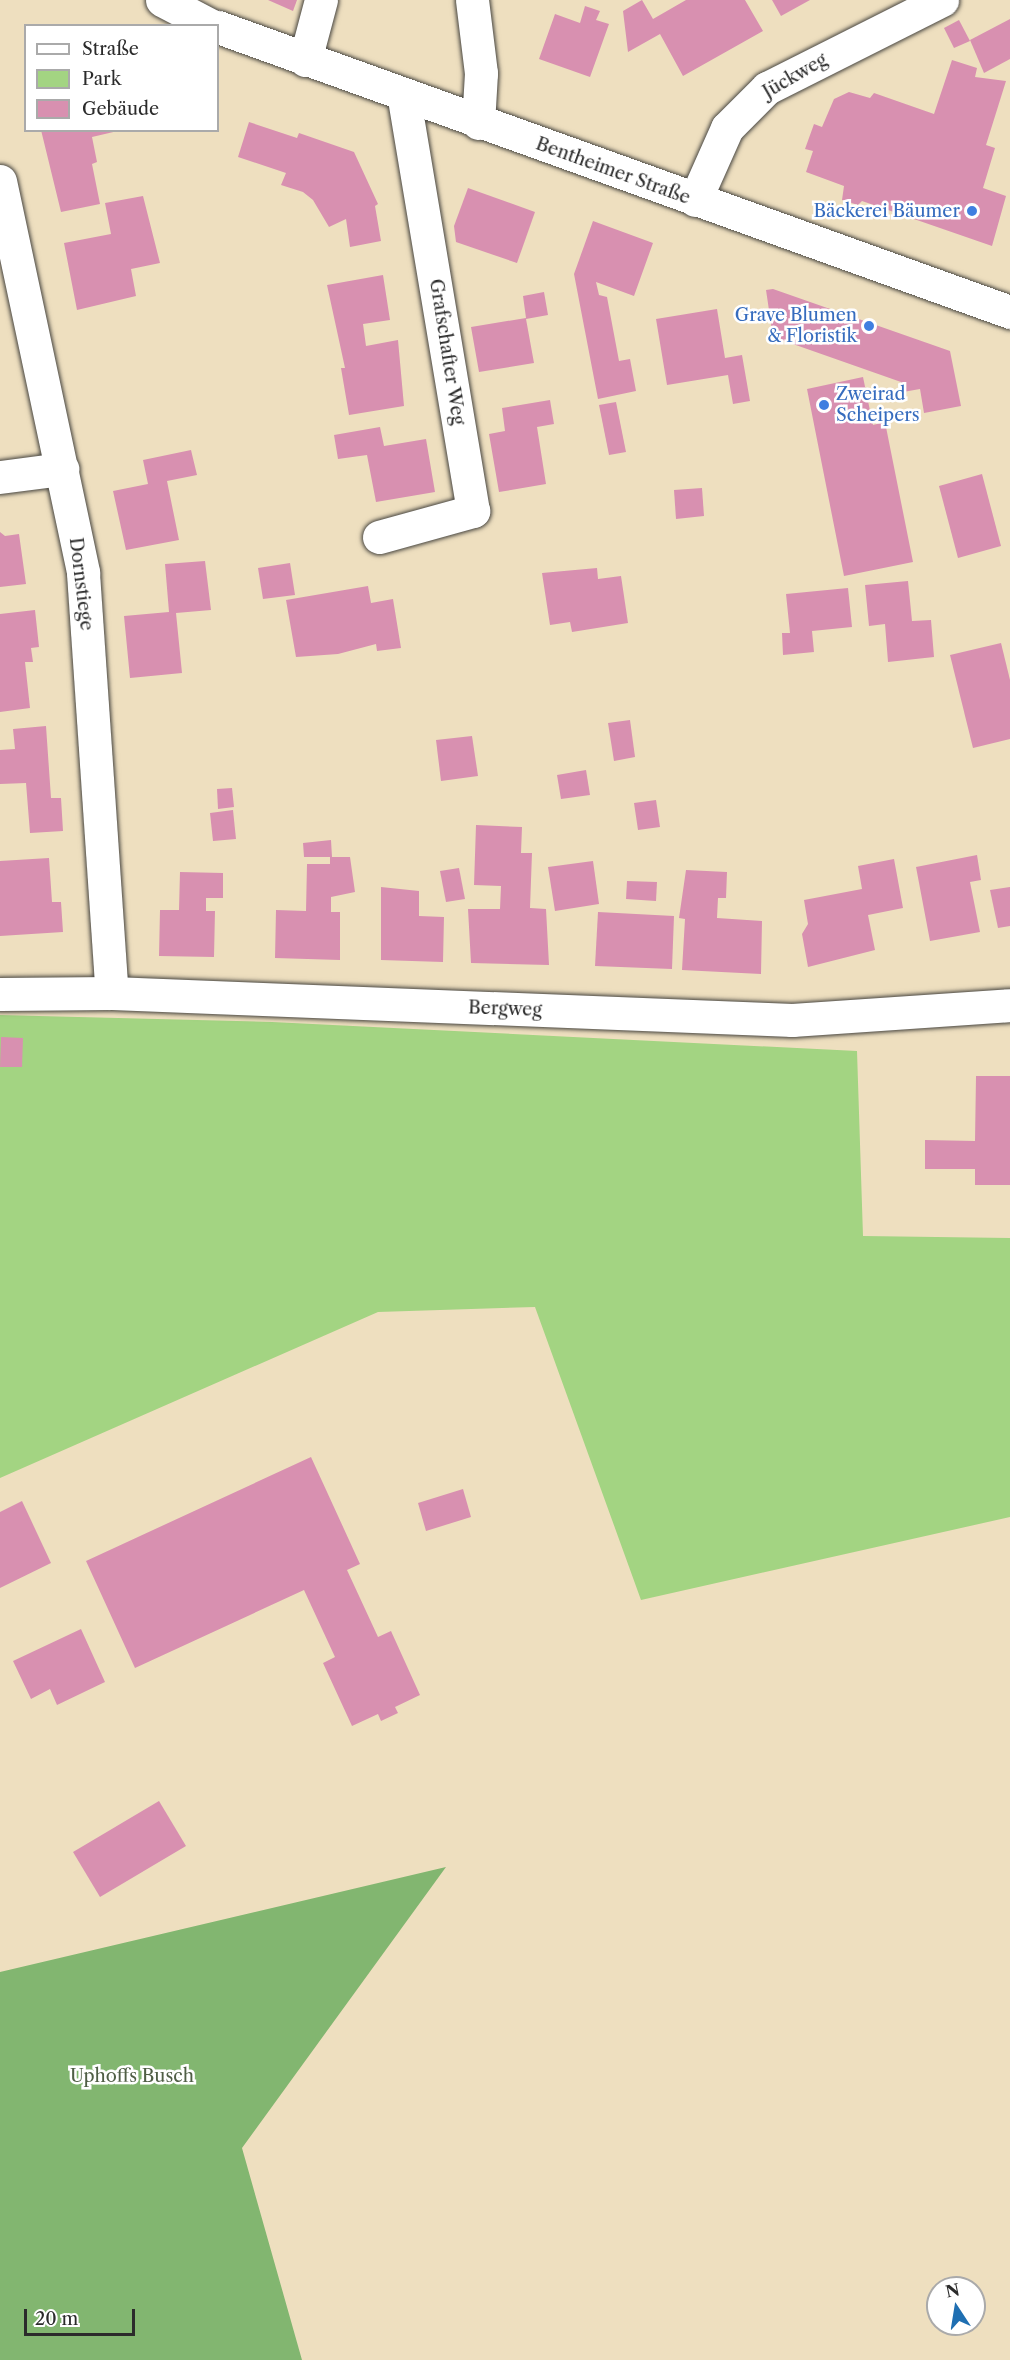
<!DOCTYPE html>
<html>
<head>
<meta charset="utf-8">
<style>
  body { margin:0 }
  #map { position:relative; width:1010px; height:2360px; overflow:hidden; background:#eedfbf; font-family:"Libre Caslon Text",serif }
  div>[style] { position:absolute }
  .green>* { inset:0; background:#a3d482 }
  .forest>* { inset:0; background:#82b670 }
  .building>* { inset:0; background:#d890b0 }
  .roads { filter:drop-shadow(0 0 2px #484641) drop-shadow(0 0 2px #484641) }
  .minor>* { height:33px; margin:-16.5px; padding:0 16.5px; transform-origin:16.5px; border-radius:16.5px; background:#fff }
  .major>* { height:33px; margin:-16.5px; padding:0 16.5px; transform-origin:16.5px; border-radius:16.5px; background:#fff }
  .dots>* { width:16px; height:16px; translate:-50% -50%; box-sizing:border-box; border:3px solid #fff; border-radius:50% }
  span { translate:-50% -50%; white-space:nowrap; text-align:center; line-height:1.15; -webkit-text-stroke:5px #fff; paint-order:stroke }
  .street-label { font-size:18px; color:#2b2b2b }
  .shop-label { font-size:18px; color:#366cbe }
  .right { translate:-100% -50%; text-align:right }
  .left { translate:0 -50%; text-align:left }
  .park-label { font-size:18px; color:#4f5e45 }
  .legend { position:absolute; left:24px; top:24px; width:195px; height:108px; box-sizing:border-box; background:#fff; border:2px solid #aaa; margin:0; padding:8px 10px; list-style:none; font-size:18px; color:#2b2b2b }
  .legend li { display:flex; align-items:center; gap:12px; height:30px }
  .legend b { width:30px; border:2px solid #aaa }
  .north { position:absolute; left:926px; top:2276px; width:60px; height:60px; box-sizing:border-box; background:#fff; border:2px solid #aaa; border-radius:50%; rotate:348deg; font-size:16px; font-weight:700; line-height:24px; text-align:center; color:#2b2b2b }
  .north::after { content:''; display:block; margin:auto; width:21px; height:27px; background:#1f6fb2; clip-path:polygon(50% 0,100% 100%,50% 72%,0 100%) }
  .scale { position:absolute; left:24px; top:2309px; width:111px; height:27px; box-sizing:border-box; border:3px solid #2b2b2b; border-top:0; padding-left:8px; font-size:18px; line-height:21px; white-space:nowrap; color:#2b2b2b; -webkit-text-stroke:4px #fff; paint-order:stroke }
</style>
</head>
<body>
<div id="map">
  <div class="green">
    <div style="clip-path:polygon(0 1015px,272px 1022px,857px 1051px,863px 1236px,1010px 1238px,1010px 1517px,641px 1600px,535px 1307px,378px 1312px,0 1478px)"></div>
  </div>
  <div class="forest">
    <div style="clip-path:polygon(446px 1867px,242px 2148px,302px 2360px,0 2360px,0 1972px)"></div>
  </div>
  <div class="building">
    <div style="clip-path:polygon(268px 0,297px 0,293px 11px)"></div>
    <div style="clip-path:polygon(642px 0,653px 19px,686px 0,745px 0,763px 31px,683px 76px,660px 34px,628px 52px,623px 11px)"></div>
    <div style="clip-path:polygon(772px 0,810px 0,781px 16px)"></div>
    <div style="clip-path:polygon(585px 6px,600px 11px,596px 20px,609px 24px,590px 77px,539px 59px,555px 14px,580px 23px)"></div>
    <div style="clip-path:polygon(1010px 19px,1010px 59px,984px 73px,970px 40px)"></div>
    <div style="clip-path:polygon(959px 20px,970px 41px,954px 48px,944px 28px)"></div>
    <div style="clip-path:polygon(952px 60px,977px 68px,975px 77px,1006px 81px,986px 145px,995px 148px,983px 188px,1006px 196px,992px 246px,862px 201px,858px 205px,842px 200px,844px 186px,806px 172px,813px 151px,805px 149px,814px 124px,822px 127px,834px 99px,849px 92px,870px 98px,874px 93px,934px 114px)"></div>
    <div style="clip-path:polygon(249px 122px,297px 138px,299px 133px,354px 152px,378px 204px,375px 206px,381px 241px,350px 247px,346px 219px,329px 227px,313px 200px,303px 192px,281px 185px,286px 173px,238px 157px)"></div>
    <div style="clip-path:polygon(41px 130px,122px 130px,92px 137px,97px 162px,92px 164px,100px 204px,61px 212px)"></div>
    <div style="clip-path:polygon(468px 188px,535px 212px,517px 263px,456px 242px,454px 226px)"></div>
    <div style="clip-path:polygon(143px 196px,160px 263px,131px 269px,136px 296px,77px 310px,64px 243px,111px 234px,105px 203px)"></div>
    <div style="clip-path:polygon(593px 221px,653px 243px,634px 296px,596px 282px,599px 295px,607px 297px,619px 361px,630px 359px,636px 391px,598px 399px,574px 274px)"></div>
    <div style="clip-path:polygon(383px 275px,390px 320px,363px 324px,366px 346px,398px 340px,404px 406px,349px 415px,341px 368px,345px 368px,327px 285px)"></div>
    <div style="clip-path:polygon(773px 289px,950px 351px,961px 406px,924px 413px,920px 389px,903px 392px,901px 382px,773px 337px,766px 290px)"></div>
    <div style="clip-path:polygon(544px 292px,548px 315px,526px 319px,534px 363px,479px 372px,471px 327px,526px 318px,523px 296px)"></div>
    <div style="clip-path:polygon(717px 309px,725px 358px,742px 355px,750px 401px,733px 404px,728px 375px,667px 385px,656px 319px)"></div>
    <div style="clip-path:polygon(863px 377px,873px 425px,885px 422px,913px 562px,844px 576px,807px 389px)"></div>
    <div style="clip-path:polygon(550px 400px,554px 424px,537px 427px,546px 484px,499px 492px,489px 434px,505px 431px,502px 408px)"></div>
    <div style="clip-path:polygon(616px 402px,626px 452px,609px 455px,599px 405px)"></div>
    <div style="clip-path:polygon(380px 427px,384px 446px,426px 439px,435px 492px,376px 502px,367px 455px,338px 459px,334px 435px)"></div>
    <div style="clip-path:polygon(191px 450px,197px 475px,167px 481px,179px 540px,126px 550px,113px 491px,148px 484px,143px 460px)"></div>
    <div style="clip-path:polygon(982px 474px,1001px 546px,958px 558px,939px 486px)"></div>
    <div style="clip-path:polygon(702px 488px,704px 516px,676px 519px,674px 490px)"></div>
    <div style="clip-path:polygon(0 532px,5px 536px,19px 534px,26px 584px,0 587px)"></div>
    <div style="clip-path:polygon(205px 561px,211px 610px,176px 613px,182px 673px,130px 678px,124px 616px,169px 612px,165px 564px)"></div>
    <div style="clip-path:polygon(290px 563px,295px 595px,263px 599px,258px 568px)"></div>
    <div style="clip-path:polygon(597px 568px,598px 579px,621px 576px,628px 623px,572px 632px,570px 622px,550px 625px,542px 573px)"></div>
    <div style="clip-path:polygon(908px 581px,912px 621px,931px 620px,934px 657px,888px 662px,885px 624px,869px 626px,865px 585px)"></div>
    <div style="clip-path:polygon(368px 586px,371px 603px,393px 599px,401px 648px,377px 651px,376px 644px,338px 654px,296px 657px,286px 600px)"></div>
    <div style="clip-path:polygon(848px 588px,852px 627px,812px 631px,814px 652px,783px 655px,782px 633px,790px 633px,786px 594px)"></div>
    <div style="clip-path:polygon(35px 610px,39px 647px,31px 648px,33px 662px,25px 662px,30px 708px,0 712px,0 614px)"></div>
    <div style="clip-path:polygon(1001px 643px,1010px 680px,1010px 739px,973px 748px,950px 655px)"></div>
    <div style="clip-path:polygon(630px 720px,635px 757px,614px 761px,608px 723px)"></div>
    <div style="clip-path:polygon(46px 726px,51px 798px,61px 798px,63px 831px,30px 833px,26px 783px,0 784px,0 750px,15px 749px,13px 729px)"></div>
    <div style="clip-path:polygon(472px 736px,478px 776px,441px 781px,436px 740px)"></div>
    <div style="clip-path:polygon(586px 770px,590px 795px,561px 799px,557px 775px)"></div>
    <div style="clip-path:polygon(232px 788px,234px 807px,218px 809px,217px 789px)"></div>
    <div style="clip-path:polygon(656px 800px,660px 827px,638px 830px,634px 803px)"></div>
    <div style="clip-path:polygon(233px 810px,236px 839px,213px 841px,210px 813px)"></div>
    <div style="clip-path:polygon(476px 825px,522px 827px,521px 853px,532px 853px,530px 908px,546px 909px,549px 965px,471px 963px,468px 909px,500px 909px,501px 886px,474px 885px)"></div>
    <div style="clip-path:polygon(331px 840px,332px 857px,350px 857px,355px 892px,331px 897px,331px 912px,340px 912px,340px 960px,275px 958px,276px 910px,306px 911px,307px 864px,330px 864px,330px 857px,304px 857px,303px 843px)"></div>
    <div style="clip-path:polygon(977px 855px,981px 880px,970px 882px,980px 932px,930px 941px,916px 867px)"></div>
    <div style="clip-path:polygon(49px 858px,52px 902px,61px 902px,63px 932px,0 936px,0 861px)"></div>
    <div style="clip-path:polygon(894px 859px,903px 908px,868px 915px,875px 950px,808px 967px,802px 934px,808px 924px,804px 900px,862px 889px,858px 866px)"></div>
    <div style="clip-path:polygon(593px 861px,599px 904px,555px 911px,548px 867px)"></div>
    <div style="clip-path:polygon(459px 868px,465px 899px,446px 902px,440px 871px)"></div>
    <div style="clip-path:polygon(686px 870px,727px 872px,726px 898px,718px 898px,717px 918px,762px 921px,761px 974px,682px 970px,685px 919px,679px 918px)"></div>
    <div style="clip-path:polygon(180px 872px,223px 873px,223px 898px,206px 898px,206px 911px,215px 911px,214px 957px,159px 956px,160px 910px,179px 910px)"></div>
    <div style="clip-path:polygon(627px 881px,657px 882px,656px 901px,626px 899px)"></div>
    <div style="clip-path:polygon(381px 887px,419px 891px,419px 916px,444px 917px,443px 962px,381px 960px)"></div>
    <div style="clip-path:polygon(1010px 887px,1010px 926px,998px 928px,990px 890px)"></div>
    <div style="clip-path:polygon(598px 912px,674px 916px,672px 969px,595px 966px)"></div>
    <div style="clip-path:polygon(1px 1037px,23px 1038px,22px 1067px,0 1067px)"></div>
    <div style="clip-path:polygon(976px 1076px,1010px 1076px,1010px 1185px,975px 1185px,975px 1169px,925px 1169px,925px 1140px,975px 1141px)"></div>
    <div style="clip-path:polygon(311px 1457px,360px 1564px,347px 1570px,378px 1637px,391px 1631px,420px 1695px,395px 1707px,398px 1713px,381px 1721px,378px 1714px,352px 1726px,323px 1663px,335px 1657px,304px 1590px,135px 1668px,86px 1561px)"></div>
    <div style="clip-path:polygon(463px 1489px,471px 1517px,426px 1531px,418px 1503px)"></div>
    <div style="clip-path:polygon(22px 1501px,51px 1563px,0 1588px,0 1512px)"></div>
    <div style="clip-path:polygon(81px 1629px,105px 1682px,57px 1705px,50px 1689px,31px 1699px,13px 1661px)"></div>
    <div style="clip-path:polygon(159px 1801px,186px 1846px,100px 1897px,73px 1852px)"></div>
  </div>
  <div class="roads">
    <div class="minor">
      <div style="left:472px;top:0;width:74px;rotate:83deg"></div>
      <div style="left:481px;top:73px;width:50px;rotate:93.4deg"></div>
      <div style="left:305px;top:60px;width:62px;rotate:-75.1deg"></div>
      <div style="left:0;top:181px;width:401px;rotate:78deg"></div>
      <div style="left:83px;top:573px;width:421px;rotate:86.1deg"></div>
      <div style="left:695px;top:200px;width:79px;rotate:-66deg"></div>
      <div style="left:727px;top:128px;width:57px;rotate:-45deg"></div>
      <div style="left:767px;top:88px;width:196px;rotate:-26.7deg"></div>
      <div style="left:0;top:477px;width:63px;rotate:-7.4deg"></div>
      <div style="left:379px;top:537px;width:98px;rotate:-15.5deg"></div>
      <div style="left:473px;top:511px;width:420px;rotate:-99.5deg"></div>
      <div style="left:0;top:994px;width:112px;rotate:-0.5deg"></div>
      <div style="left:112px;top:993px;width:681px;rotate:2.27deg"></div>
      <div style="left:792px;top:1020px;width:219px;rotate:-3.9deg"></div>
    </div>
    <div class="major">
      <div style="left:162px;top:0;width:56px;rotate:27.5deg"></div>
      <div style="left:218px;top:27px;width:842px;rotate:19.79deg"></div>
    </div>
  </div>
  <div class="dots">
    <div style="left:972px;top:211px;background:#3f7fe0"></div>
    <div style="left:869px;top:326px;background:#3f7fe0"></div>
    <div style="left:824px;top:405px;background:#3f7fe0"></div>
  </div>
  <div class="street-label">
    <span style="left:795px;top:76px;rotate:-30deg">Jückweg</span>
    <span style="left:613px;top:171px;rotate:20deg">Bentheimer Straße</span>
    <span style="left:447px;top:352px;rotate:81deg">Grafschafter Weg</span>
    <span style="left:81px;top:584px;rotate:83deg">Dornstiege</span>
    <span style="left:505px;top:1009px;rotate:2deg">Bergweg</span>
  </div>
  <div class="shop-label">
    <span class="right" style="left:960px;top:211px">Bäckerei Bäumer</span>
    <span class="right" style="left:857px;top:326px">Grave Blumen<br>&amp; Floristik</span>
    <span class="left" style="left:836px;top:405px">Zweirad<br>Scheipers</span>
  </div>
  <div class="park-label">
    <span style="left:132px;top:2076px">Uphoffs Busch</span>
  </div>
  <ul class="legend">
  <li><b style="height:8px;background:#fff"></b>Straße</li>
  <li><b style="height:16px;background:#a3d482"></b>Park</li>
  <li><b style="height:16px;background:#d890b0"></b>Gebäude</li>
  </ul>
  <div class="north">N</div>
  <div class="scale">20 m</div>
</div>
</body>
</html>
